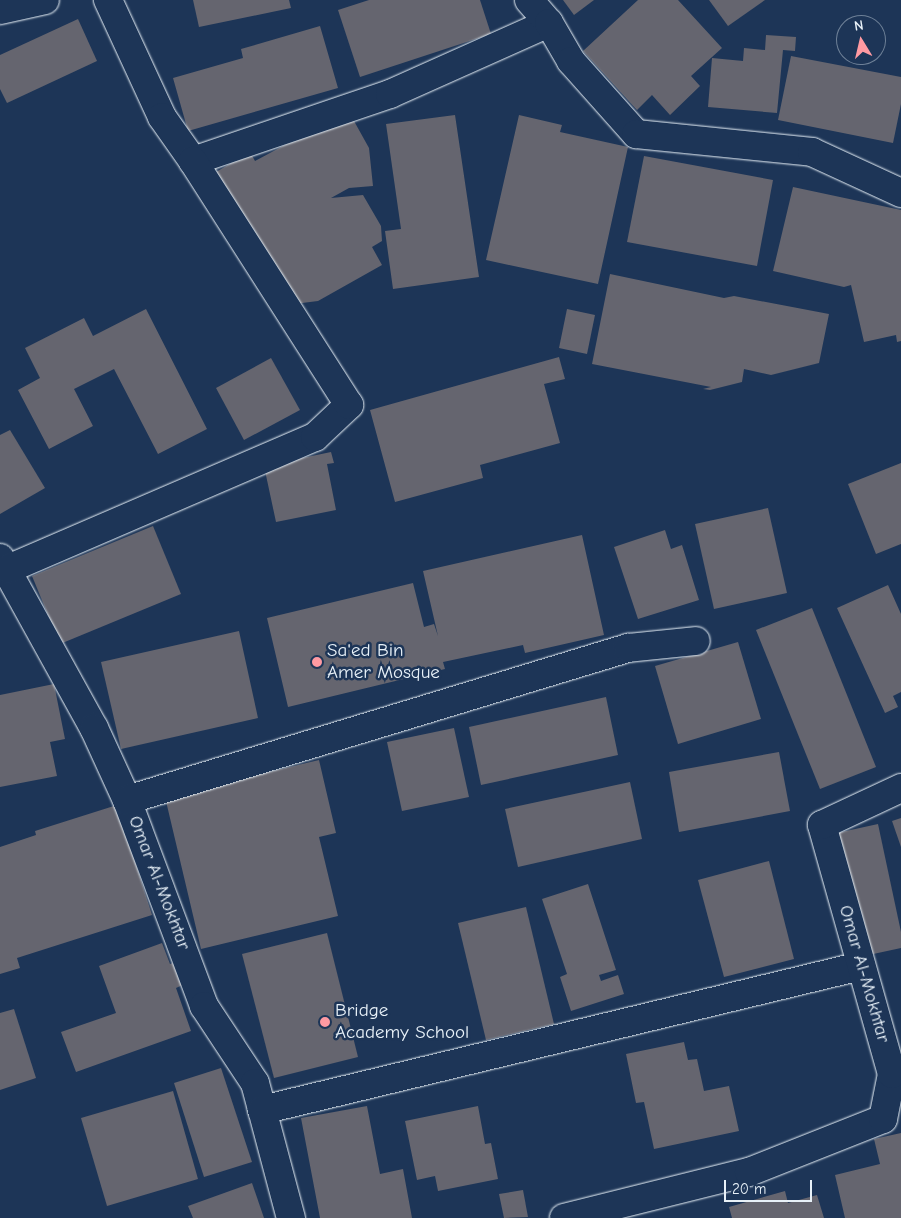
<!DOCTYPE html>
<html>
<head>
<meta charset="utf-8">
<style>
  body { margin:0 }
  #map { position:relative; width:901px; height:1218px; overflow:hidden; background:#1d3557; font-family:"Comic Neue",sans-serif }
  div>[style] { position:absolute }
  .building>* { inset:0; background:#65656f }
  .roads { filter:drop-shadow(0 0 1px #e8f1f8) drop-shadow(0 0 1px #e8f1f8) }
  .minor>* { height:28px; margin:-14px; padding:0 14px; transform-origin:14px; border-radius:14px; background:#1d3557 }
  .dots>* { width:14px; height:14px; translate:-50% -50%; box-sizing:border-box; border:2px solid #1d3557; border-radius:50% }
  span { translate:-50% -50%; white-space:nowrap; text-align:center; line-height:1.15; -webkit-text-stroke:5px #1d3557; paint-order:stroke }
  .poi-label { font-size:19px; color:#e8f1f8 }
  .left { translate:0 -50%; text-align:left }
  .street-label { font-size:19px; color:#e8f1f8 }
  .north { position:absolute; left:836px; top:15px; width:50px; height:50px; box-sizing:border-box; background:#1d3557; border:1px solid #6e8097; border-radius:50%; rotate:351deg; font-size:14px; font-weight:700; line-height:20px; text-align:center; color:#e8f1f8 }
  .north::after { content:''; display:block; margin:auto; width:18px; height:22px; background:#ff9aa2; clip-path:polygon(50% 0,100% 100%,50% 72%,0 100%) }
  .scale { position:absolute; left:724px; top:1180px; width:88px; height:22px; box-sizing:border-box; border:2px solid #e8f1f8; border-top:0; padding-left:6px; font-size:15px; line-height:18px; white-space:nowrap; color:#e8f1f8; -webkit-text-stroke:4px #1d3557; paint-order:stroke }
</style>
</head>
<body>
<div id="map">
  <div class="building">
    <div style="clip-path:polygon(193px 0,289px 0,291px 8px,199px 27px)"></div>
    <div style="clip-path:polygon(369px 0,480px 0,491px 34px,360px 77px,338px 10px)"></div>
    <div style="clip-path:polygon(563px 0,594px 0,574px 15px)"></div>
    <div style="clip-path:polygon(638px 0,678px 0,722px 48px,691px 76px,700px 86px,670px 115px,652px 95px,637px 110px,583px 51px)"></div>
    <div style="clip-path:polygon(709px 0,765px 0,728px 26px)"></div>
    <div style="clip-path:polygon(78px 19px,97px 61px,7px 103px,0 89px,0 55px)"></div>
    <div style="clip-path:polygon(320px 26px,338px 88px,188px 131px,173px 78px,243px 58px,241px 49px)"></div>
    <div style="clip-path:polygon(766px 35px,796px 37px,795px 51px,783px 50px,777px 113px,708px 107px,712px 58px,743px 61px,744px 48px,765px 50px)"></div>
    <div style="clip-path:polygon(791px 56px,901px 77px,901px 104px,893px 143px,778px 120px)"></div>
    <div style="clip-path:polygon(455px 115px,479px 277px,393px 289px,385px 231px,401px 229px,386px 124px)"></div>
    <div style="clip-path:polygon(519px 115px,562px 125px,560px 132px,628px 147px,598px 284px,486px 260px)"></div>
    <div style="clip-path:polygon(354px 121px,369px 148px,373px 186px,349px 188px,331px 198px,363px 195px,381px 226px,382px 241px,372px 247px,382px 265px,318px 301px,294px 304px,216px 172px,250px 152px,255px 161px,324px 124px)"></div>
    <div style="clip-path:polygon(644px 156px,773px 180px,757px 266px,627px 242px)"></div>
    <div style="clip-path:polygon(793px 187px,901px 210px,901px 341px,897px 342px,896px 335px,864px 342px,851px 285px,844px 287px,773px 271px)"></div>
    <div style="clip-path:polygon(610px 274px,724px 298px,734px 296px,829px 314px,819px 363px,771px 375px,744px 369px,742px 382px,710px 390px,703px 389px,711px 387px,592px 364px)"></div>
    <div style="clip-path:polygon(146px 309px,207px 429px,158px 454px,114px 369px,74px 389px,93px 426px,49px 449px,18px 390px,40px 378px,25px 348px,84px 318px,93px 336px)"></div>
    <div style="clip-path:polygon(567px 309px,595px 315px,587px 354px,559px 348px)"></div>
    <div style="clip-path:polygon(559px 357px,565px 379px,544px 384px,560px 443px,480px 465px,483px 478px,395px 502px,370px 410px)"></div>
    <div style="clip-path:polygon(271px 358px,300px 410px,244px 440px,216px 388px)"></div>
    <div style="clip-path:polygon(10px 430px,45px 488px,0 514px,0 435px)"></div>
    <div style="clip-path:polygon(331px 452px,334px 463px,327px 464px,336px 510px,276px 522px,264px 466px)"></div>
    <div style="clip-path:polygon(901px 463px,901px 544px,876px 554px,848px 484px)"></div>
    <div style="clip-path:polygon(768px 508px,787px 593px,714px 609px,695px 524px)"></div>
    <div style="clip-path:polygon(153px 526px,181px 594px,60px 644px,32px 576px)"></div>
    <div style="clip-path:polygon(665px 530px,671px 549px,682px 545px,699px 600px,638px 619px,614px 547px)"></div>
    <div style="clip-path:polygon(582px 535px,604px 635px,525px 653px,523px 645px,443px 662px,445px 669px,288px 707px,267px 618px,413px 583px,424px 627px,434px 624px,438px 636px,423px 571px)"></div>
    <div style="clip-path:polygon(888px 585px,901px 614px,901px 692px,893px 696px,898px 707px,885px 713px,837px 608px)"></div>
    <div style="clip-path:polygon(812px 608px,876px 767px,820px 789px,756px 630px)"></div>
    <div style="clip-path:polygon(239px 631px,258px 718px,121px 749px,101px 662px)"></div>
    <div style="clip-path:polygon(738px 642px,761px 719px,678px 744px,655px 666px)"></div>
    <div style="clip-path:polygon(54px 684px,65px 739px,50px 742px,57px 776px,0 787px,0 695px)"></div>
    <div style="clip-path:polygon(606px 697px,618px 755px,481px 785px,469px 727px)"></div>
    <div style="clip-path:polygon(454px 728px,469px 797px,402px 811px,387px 742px)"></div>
    <div style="clip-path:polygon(779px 752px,790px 811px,679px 832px,669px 772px)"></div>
    <div style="clip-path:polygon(319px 760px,336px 833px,319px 837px,338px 916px,201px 949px,165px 797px)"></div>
    <div style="clip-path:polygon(630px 782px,642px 839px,518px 867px,505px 809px)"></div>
    <div style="clip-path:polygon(117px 805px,152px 915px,17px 958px,20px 968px,0 974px,0 847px,36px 835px,35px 831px)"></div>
    <div style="clip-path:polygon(901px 818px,901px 847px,892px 821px)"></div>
    <div style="clip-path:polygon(878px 824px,901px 932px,901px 948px,864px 956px,837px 833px)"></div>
    <div style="clip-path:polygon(769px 861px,794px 959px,724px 977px,698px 880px)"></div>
    <div style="clip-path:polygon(588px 884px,616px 970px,599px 975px,601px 981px,618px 975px,624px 994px,571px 1011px,560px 977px,567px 974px,542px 899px)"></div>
    <div style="clip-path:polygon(526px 907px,554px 1024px,486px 1040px,458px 923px)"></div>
    <div style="clip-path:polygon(327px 933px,358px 1057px,274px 1078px,242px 954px)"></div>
    <div style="clip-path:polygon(162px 943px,170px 964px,179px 961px,187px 983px,176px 988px,191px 1031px,76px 1072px,61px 1032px,116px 1013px,99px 966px)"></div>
    <div style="clip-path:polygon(14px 1009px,36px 1078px,0 1090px,0 1013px)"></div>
    <div style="clip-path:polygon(684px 1042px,688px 1060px,697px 1059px,704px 1091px,729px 1086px,739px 1131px,654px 1149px,644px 1102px,636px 1103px,626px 1054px)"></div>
    <div style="clip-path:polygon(221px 1068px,252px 1162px,204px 1177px,174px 1083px)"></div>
    <div style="clip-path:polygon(173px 1091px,198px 1179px,107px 1206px,81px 1118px)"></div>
    <div style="clip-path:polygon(367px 1106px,380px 1174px,403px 1169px,412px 1218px,320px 1218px,301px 1118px)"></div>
    <div style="clip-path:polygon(478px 1106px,485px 1144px,491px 1143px,498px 1179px,438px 1191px,435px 1176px,417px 1180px,405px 1121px)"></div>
    <div style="clip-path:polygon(901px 1133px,901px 1218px,845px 1218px,835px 1175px,880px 1164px,874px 1139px)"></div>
    <div style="clip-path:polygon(252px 1183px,264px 1218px,193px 1218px,188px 1206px)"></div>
    <div style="clip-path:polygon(523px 1190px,528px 1217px,504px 1218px,499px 1194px)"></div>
    <div style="clip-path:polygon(785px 1191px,788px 1203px,817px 1195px,824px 1218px,732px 1218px,729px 1207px)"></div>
  </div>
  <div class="roads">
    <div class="minor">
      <div style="left:108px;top:0;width:129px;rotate:65.2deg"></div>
      <div style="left:162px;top:117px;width:54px;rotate:54.8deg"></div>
      <div style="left:193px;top:161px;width:208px;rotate:-18.8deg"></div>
      <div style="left:390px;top:94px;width:174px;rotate:-24.1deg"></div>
      <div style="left:529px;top:0;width:30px;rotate:49deg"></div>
      <div style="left:549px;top:23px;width:44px;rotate:59.9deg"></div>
      <div style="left:571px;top:61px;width:98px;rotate:48.3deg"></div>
      <div style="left:636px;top:134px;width:177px;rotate:5.8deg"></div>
      <div style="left:812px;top:152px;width:98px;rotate:24.7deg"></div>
      <div style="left:0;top:10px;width:46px;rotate:-12.5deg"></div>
      <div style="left:0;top:558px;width:194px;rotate:61.1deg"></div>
      <div style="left:94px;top:728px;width:79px;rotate:65.4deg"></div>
      <div style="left:127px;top:800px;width:220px;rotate:69.5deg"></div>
      <div style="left:204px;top:1006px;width:92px;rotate:56.5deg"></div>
      <div style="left:255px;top:1083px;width:140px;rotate:75.1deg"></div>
      <div style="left:8px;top:569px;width:334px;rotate:-23.3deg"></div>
      <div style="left:315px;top:437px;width:47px;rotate:-43.3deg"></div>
      <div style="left:349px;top:405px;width:290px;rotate:-122.6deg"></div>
      <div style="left:127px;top:800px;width:524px;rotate:-16.88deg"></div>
      <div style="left:628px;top:648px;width:68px;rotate:-5.9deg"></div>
      <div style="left:262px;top:1110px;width:616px;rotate:-13.52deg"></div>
      <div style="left:564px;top:1218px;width:191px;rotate:-14deg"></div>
      <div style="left:749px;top:1172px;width:144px;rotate:-21.6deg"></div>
      <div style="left:883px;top:1119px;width:46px;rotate:-78.7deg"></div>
      <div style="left:892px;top:1074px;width:259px;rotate:-105.7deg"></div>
      <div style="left:822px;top:825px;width:87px;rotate:-25.1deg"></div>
    </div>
  </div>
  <div class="dots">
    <div style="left:317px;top:662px;background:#ff9aa2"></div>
    <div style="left:325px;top:1022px;background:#ff9aa2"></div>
  </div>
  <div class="poi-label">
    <span class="left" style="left:327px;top:662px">Sa'ed Bin<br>Amer Mosque</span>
    <span class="left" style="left:335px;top:1022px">Bridge<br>Academy School</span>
  </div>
  <div class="street-label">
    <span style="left:159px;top:883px;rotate:69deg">Omar Al-Mokhtar</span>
    <span style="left:864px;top:974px;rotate:74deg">Omar Al-Mokhtar</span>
  </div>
  <div class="north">N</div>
  <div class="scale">20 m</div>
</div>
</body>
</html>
